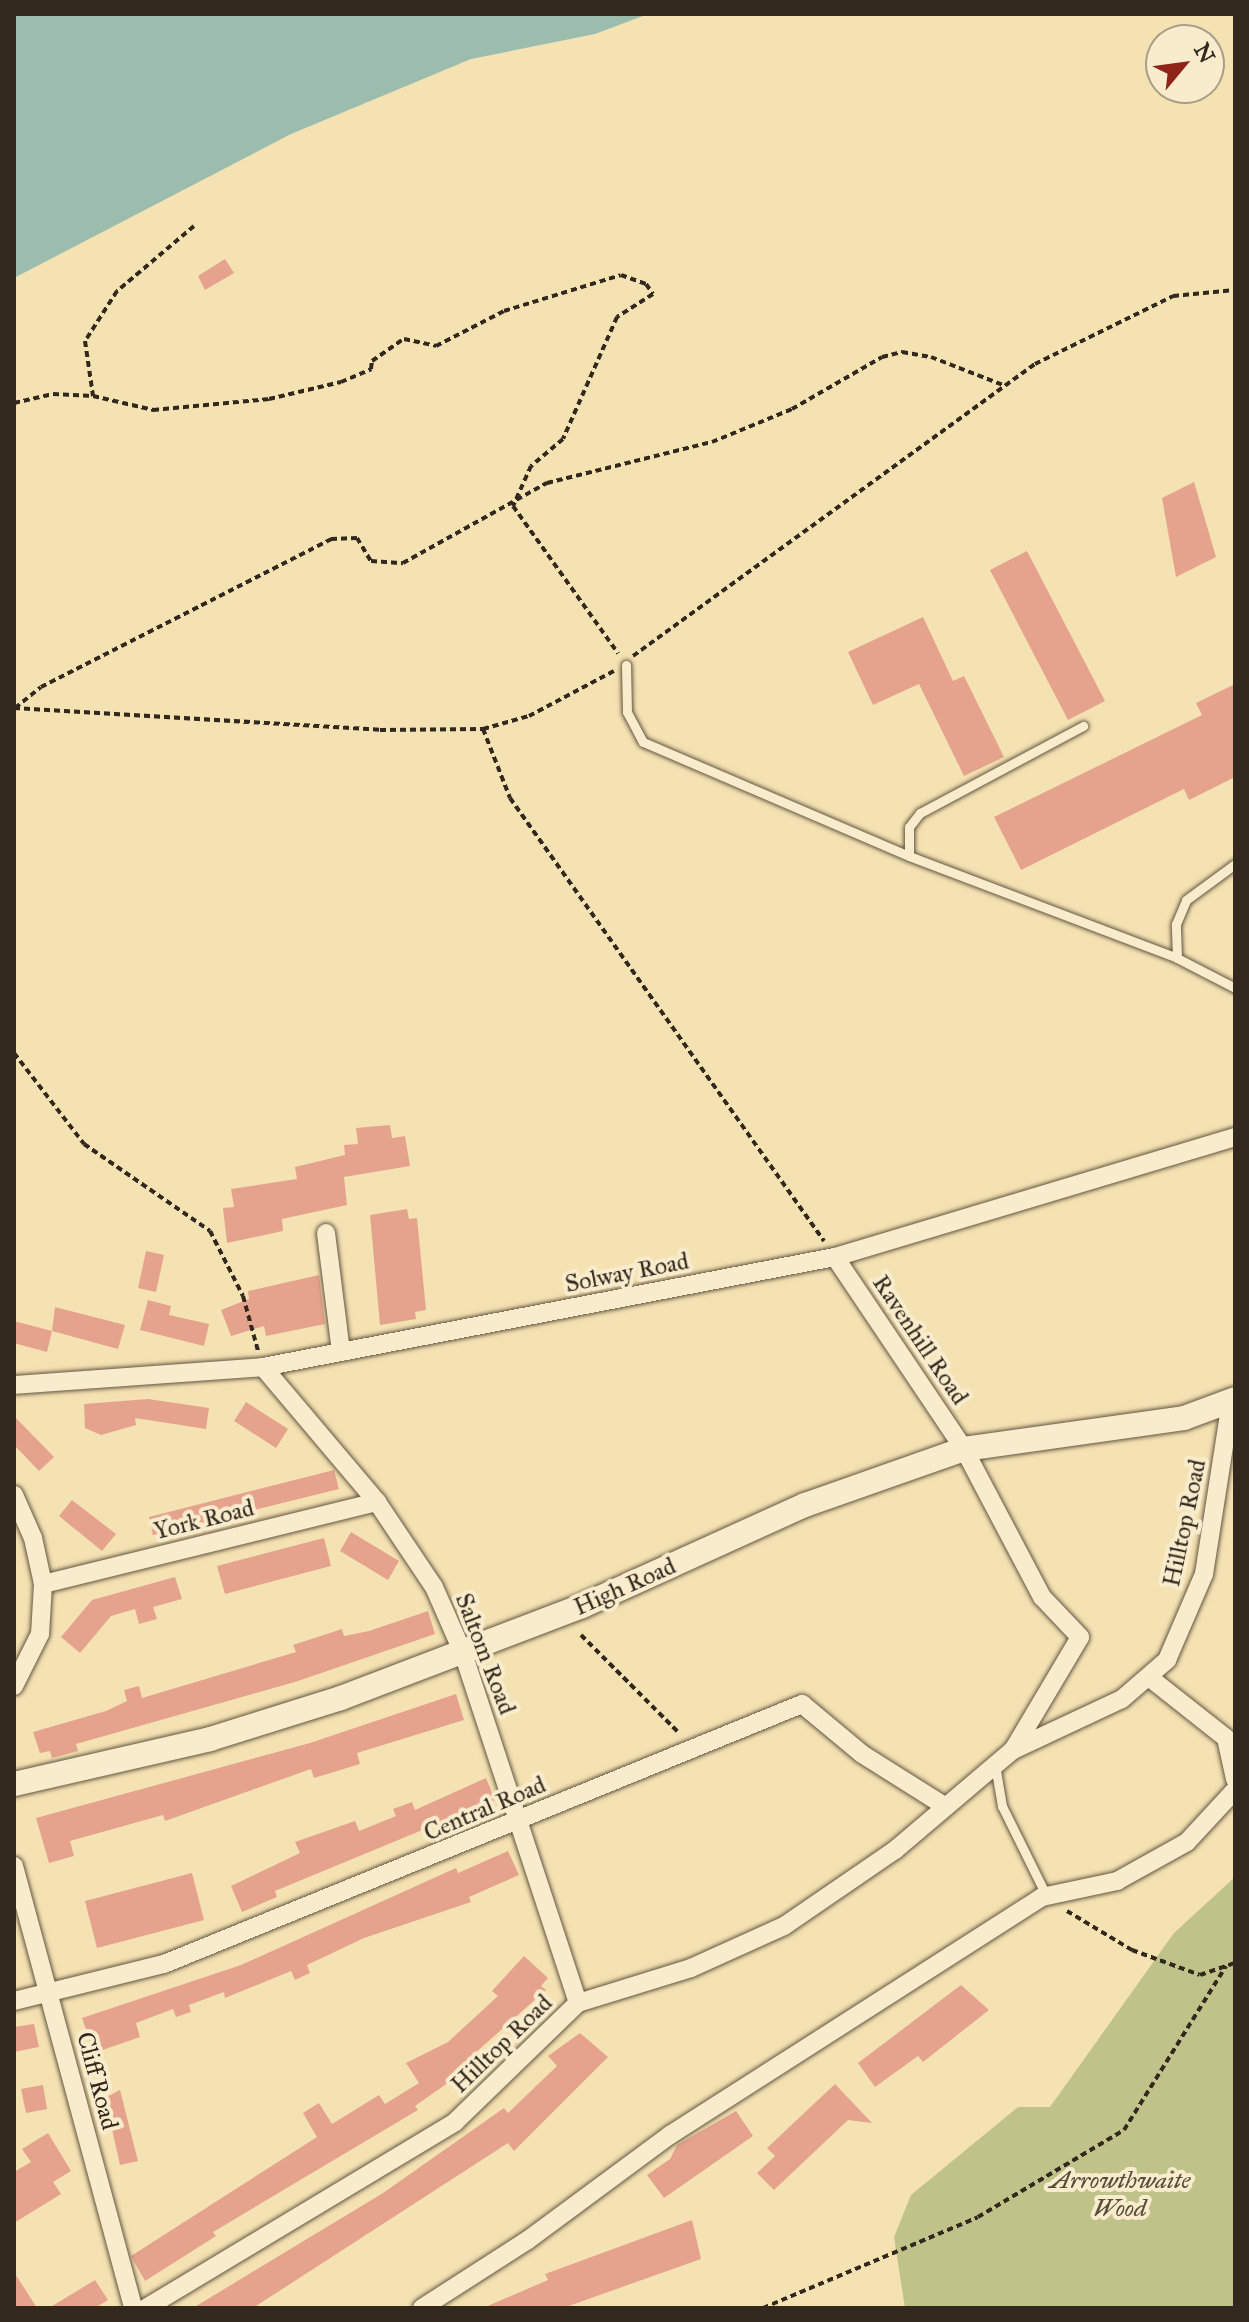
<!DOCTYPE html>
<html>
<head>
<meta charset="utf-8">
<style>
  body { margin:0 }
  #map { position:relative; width:1249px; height:2322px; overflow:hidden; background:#f5e2b2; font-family:"IM FELL Great Primer",serif }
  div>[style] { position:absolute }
  .green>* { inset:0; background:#bfc289 }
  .water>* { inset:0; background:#9cbdad }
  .building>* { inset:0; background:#e5a38d }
  .path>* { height:4px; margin-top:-2px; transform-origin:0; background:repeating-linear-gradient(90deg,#32281d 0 6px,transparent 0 10px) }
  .roads { filter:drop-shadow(0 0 2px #635642) drop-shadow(0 0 2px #635642) }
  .service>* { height:9px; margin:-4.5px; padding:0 4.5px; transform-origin:4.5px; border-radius:4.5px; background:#f8eccd }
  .minor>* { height:18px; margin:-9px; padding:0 9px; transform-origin:9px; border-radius:9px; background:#f8eccd }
  .tertiary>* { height:24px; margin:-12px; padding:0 12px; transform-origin:12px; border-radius:12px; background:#f8eccd }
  span { translate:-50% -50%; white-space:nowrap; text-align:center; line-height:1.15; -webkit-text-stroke:8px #f8eccd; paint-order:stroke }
  .street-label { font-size:24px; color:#32281d }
  .park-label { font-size:24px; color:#554e38; font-style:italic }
  .frame { position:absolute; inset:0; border:16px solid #32281d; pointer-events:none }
  .north { position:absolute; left:1145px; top:24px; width:80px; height:80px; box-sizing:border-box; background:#f8eccd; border:2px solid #a99e87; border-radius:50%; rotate:61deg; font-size:22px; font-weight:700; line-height:32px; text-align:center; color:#32281d }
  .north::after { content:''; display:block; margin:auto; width:28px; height:36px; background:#8f2418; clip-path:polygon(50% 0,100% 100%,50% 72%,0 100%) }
</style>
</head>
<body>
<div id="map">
  <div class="green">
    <div style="clip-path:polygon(1235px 1877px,1235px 2308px,905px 2308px,894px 2237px,911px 2195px,1018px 2107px,1050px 2107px,1174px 1933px)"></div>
  </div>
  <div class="water">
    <div style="clip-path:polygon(14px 14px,648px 14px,595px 34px,471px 59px,291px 134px,14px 278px)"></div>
  </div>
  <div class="building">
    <div style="clip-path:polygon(225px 259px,234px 273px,205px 290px,198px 276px)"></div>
    <div style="clip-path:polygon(1194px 482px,1216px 557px,1176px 577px,1162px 498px)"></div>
    <div style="clip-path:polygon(1027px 551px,1105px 701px,1068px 720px,990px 570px)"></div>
    <div style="clip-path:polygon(923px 617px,953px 681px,964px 676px,1004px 757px,964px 776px,919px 684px,873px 705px,848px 652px)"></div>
    <div style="clip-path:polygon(1235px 684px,1235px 777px,1189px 800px,1184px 789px,1021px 870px,994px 817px,1202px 715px,1196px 703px)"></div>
    <div style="clip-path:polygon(390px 1125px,392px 1138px,405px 1136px,410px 1166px,344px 1177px,347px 1205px,282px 1219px,283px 1231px,227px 1243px,223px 1208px,234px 1207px,231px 1189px,297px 1179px,295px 1167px,345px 1155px,344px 1145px,358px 1144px,356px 1128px)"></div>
    <div style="clip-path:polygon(407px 1209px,409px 1219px,417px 1218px,426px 1310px,415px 1312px,416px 1319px,380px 1325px,370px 1215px)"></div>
    <div style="clip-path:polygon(146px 1251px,164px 1255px,156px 1292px,138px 1288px)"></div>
    <div style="clip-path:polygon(319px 1275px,325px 1324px,266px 1336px,264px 1326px,231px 1336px,221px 1310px,249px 1299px,248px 1291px)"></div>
    <div style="clip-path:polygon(148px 1300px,171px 1306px,169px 1315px,209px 1324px,204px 1346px,140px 1330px)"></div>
    <div style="clip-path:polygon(55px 1307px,125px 1325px,118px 1349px,52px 1331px)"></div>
    <div style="clip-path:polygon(14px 1321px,52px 1331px,47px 1352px,14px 1343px)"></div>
    <div style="clip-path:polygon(148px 1399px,209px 1408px,206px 1429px,135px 1418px,136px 1425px,101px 1435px,85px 1428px,84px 1404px)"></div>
    <div style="clip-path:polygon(246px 1402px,288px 1429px,276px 1448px,234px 1421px)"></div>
    <div style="clip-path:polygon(14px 1416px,54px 1457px,39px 1471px,14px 1445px)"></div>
    <div style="clip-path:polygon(334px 1470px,339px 1489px,153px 1535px,149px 1517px)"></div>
    <div style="clip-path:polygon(72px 1500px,116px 1534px,102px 1551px,59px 1516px)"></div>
    <div style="clip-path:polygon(351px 1532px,399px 1561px,388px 1580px,340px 1551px)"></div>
    <div style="clip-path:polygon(324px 1538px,331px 1566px,225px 1594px,217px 1566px)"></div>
    <div style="clip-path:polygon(175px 1577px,182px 1599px,153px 1607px,157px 1619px,139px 1624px,135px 1609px,111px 1616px,80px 1653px,61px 1637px,92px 1600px)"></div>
    <div style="clip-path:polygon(428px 1611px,435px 1634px,295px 1682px,76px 1744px,78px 1751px,52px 1758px,50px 1751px,40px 1753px,33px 1732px,106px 1711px,127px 1701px,124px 1690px,139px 1686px,142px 1698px,296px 1652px,293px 1645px,342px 1629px,344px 1636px,369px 1631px)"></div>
    <div style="clip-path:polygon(456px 1694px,464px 1720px,357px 1753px,360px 1764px,314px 1778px,311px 1769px,165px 1821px,163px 1815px,70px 1841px,74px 1856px,49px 1863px,36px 1818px,310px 1743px)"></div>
    <div style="clip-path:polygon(486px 1778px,495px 1800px,275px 1891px,277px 1897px,242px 1912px,231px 1886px,300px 1853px,295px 1842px,355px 1821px,359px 1831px,396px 1816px,393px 1809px,412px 1802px,415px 1810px)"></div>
    <div style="clip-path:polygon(508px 1851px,519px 1875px,469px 1897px,471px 1902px,364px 1938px,307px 1965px,310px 1973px,295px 1980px,291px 1971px,225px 1998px,224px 1992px,189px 2005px,191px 2012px,176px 2017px,173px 2009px,136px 2023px,140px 2037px,94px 2053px,82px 2018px,241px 1965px,456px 1868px,458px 1873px)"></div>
    <div style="clip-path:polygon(192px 1873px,204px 1920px,97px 1948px,85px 1901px)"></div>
    <div style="clip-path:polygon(524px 1956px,548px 1978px,541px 1986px,546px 1990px,456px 2070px,459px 2075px,415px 2106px,418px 2110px,213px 2232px,216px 2236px,145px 2281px,131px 2256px,317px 2137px,303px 2113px,319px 2103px,332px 2124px,379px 2095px,385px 2104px,419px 2083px,406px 2063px,448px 2042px,498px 1996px,492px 1991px)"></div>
    <div style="clip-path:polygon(961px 1985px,989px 2010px,923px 2062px,918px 2056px,875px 2087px,858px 2063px)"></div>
    <div style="clip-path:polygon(34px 2024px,39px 2047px,14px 2052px,14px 2027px)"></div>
    <div style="clip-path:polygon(580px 2033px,608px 2057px,514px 2151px,508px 2143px,253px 2308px,193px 2308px,383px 2193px,504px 2108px,508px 2113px,557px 2066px,548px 2056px)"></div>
    <div style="clip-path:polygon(835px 2084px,872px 2123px,848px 2120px,774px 2190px,757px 2173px,775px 2156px,767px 2148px)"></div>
    <div style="clip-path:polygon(43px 2085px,47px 2109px,26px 2113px,21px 2089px)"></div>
    <div style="clip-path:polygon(120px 2090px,138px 2161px,120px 2165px,105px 2098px)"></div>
    <div style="clip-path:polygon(736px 2111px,753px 2136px,664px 2198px,647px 2175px,670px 2159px,677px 2145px)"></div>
    <div style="clip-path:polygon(48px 2133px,71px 2171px,53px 2182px,61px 2194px,14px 2223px,14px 2172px,31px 2162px,22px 2149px)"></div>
    <div style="clip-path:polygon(692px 2220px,701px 2259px,563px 2308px,483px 2308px,548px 2280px,545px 2274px)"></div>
    <div style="clip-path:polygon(14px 2272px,37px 2308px,14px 2308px)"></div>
    <div style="clip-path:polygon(95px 2280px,108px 2300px,95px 2308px,49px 2308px)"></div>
  </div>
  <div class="path">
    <div style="left:194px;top:226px;width:101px;rotate:139.8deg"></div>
    <div style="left:117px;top:291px;width:59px;rotate:122.6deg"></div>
    <div style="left:85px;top:341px;width:56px;rotate:81.7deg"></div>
    <div style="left:93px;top:396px;width:62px;rotate:13.1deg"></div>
    <div style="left:153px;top:410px;width:117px;rotate:-5.4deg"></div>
    <div style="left:269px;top:399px;width:74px;rotate:-13.3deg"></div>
    <div style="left:341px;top:382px;width:33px;rotate:-23deg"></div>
    <div style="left:371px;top:369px;width:8px;rotate:-83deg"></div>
    <div style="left:372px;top:361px;width:39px;rotate:-35deg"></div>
    <div style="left:404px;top:339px;width:33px;rotate:12deg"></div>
    <div style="left:436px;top:346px;width:76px;rotate:-27.2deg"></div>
    <div style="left:504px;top:311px;width:122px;rotate:-17.1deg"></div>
    <div style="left:621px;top:275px;width:27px;rotate:20deg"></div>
    <div style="left:646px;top:284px;width:12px;rotate:55deg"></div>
    <div style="left:653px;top:294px;width:43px;rotate:147.4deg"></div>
    <div style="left:617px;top:317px;width:133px;rotate:113.9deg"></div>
    <div style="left:563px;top:439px;width:42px;rotate:139.8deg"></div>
    <div style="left:531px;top:466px;width:44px;rotate:114.2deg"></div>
    <div style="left:513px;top:506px;width:181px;rotate:54.5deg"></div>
    <div style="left:14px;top:403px;width:40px;rotate:-13deg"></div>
    <div style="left:53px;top:394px;width:40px;rotate:2.9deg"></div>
    <div style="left:633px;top:656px;width:497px;rotate:-36deg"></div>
    <div style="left:1035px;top:364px;width:154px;rotate:-26.2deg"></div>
    <div style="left:1173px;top:296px;width:62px;rotate:-5.5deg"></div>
    <div style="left:14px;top:708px;width:367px;rotate:3.4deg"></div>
    <div style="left:380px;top:730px;width:103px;rotate:-0.6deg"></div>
    <div style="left:483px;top:729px;width:48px;rotate:-15.8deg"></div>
    <div style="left:529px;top:716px;width:96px;rotate:-27.9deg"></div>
    <div style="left:15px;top:708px;width:33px;rotate:-39deg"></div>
    <div style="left:41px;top:687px;width:326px;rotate:-27deg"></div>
    <div style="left:331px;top:539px;width:26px;rotate:-2deg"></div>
    <div style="left:357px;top:538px;width:27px;rotate:59deg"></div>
    <div style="left:371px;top:561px;width:32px;rotate:4deg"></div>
    <div style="left:403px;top:563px;width:165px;rotate:-29.1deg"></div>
    <div style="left:547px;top:483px;width:170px;rotate:-14deg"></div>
    <div style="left:712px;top:442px;width:87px;rotate:-22.4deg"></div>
    <div style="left:792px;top:409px;width:104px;rotate:-30deg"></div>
    <div style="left:882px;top:357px;width:21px;rotate:-14deg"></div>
    <div style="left:902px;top:352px;width:29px;rotate:10deg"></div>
    <div style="left:931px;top:357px;width:77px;rotate:21.3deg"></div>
    <div style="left:483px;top:729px;width:74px;rotate:68.6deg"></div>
    <div style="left:510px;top:798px;width:543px;rotate:54.67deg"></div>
    <div style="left:14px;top:1053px;width:115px;rotate:52.4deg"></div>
    <div style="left:84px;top:1144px;width:153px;rotate:34.6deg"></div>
    <div style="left:210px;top:1231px;width:73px;rotate:63.1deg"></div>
    <div style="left:243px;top:1296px;width:57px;rotate:74.7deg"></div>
    <div style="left:581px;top:1635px;width:139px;rotate:45deg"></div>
    <div style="left:1067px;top:1911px;width:76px;rotate:31deg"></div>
    <div style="left:1132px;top:1950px;width:72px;rotate:20.2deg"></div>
    <div style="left:1200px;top:1975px;width:37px;rotate:-19deg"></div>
    <div style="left:763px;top:2308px;width:233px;rotate:-22.9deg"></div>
    <div style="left:978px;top:2217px;width:170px;rotate:-30.8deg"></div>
    <div style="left:1124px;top:2130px;width:193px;rotate:-58.1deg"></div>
  </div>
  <div class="roads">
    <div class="service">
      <div style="left:626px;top:665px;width:47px;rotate:88.8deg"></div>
      <div style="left:627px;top:712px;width:34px;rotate:62deg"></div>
      <div style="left:643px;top:742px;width:289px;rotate:23.2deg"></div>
      <div style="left:909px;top:856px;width:287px;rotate:20.8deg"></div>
      <div style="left:1177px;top:958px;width:65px;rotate:27.3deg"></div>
      <div style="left:909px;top:856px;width:29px;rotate:-90deg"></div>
      <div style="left:909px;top:827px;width:18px;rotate:-52deg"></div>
      <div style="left:920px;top:813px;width:185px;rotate:-28.1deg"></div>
      <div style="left:1177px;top:958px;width:34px;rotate:-92deg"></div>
      <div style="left:1176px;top:924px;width:26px;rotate:-67deg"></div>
      <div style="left:1186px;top:900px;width:61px;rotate:-36.3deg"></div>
      <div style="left:995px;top:1765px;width:42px;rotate:80.3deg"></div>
      <div style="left:1002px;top:1806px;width:99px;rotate:63.7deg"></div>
    </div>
    <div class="minor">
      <div style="left:326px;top:1233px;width:120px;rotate:82.8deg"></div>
      <div style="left:263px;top:1367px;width:177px;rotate:49.8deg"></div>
      <div style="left:377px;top:1502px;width:102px;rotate:56.2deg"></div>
      <div style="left:434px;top:1587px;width:72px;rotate:66.3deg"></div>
      <div style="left:463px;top:1653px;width:368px;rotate:71.8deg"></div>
      <div style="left:14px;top:1385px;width:250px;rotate:-4.1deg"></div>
      <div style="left:263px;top:1367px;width:582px;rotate:-10.89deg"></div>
      <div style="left:835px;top:1257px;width:418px;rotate:-16.7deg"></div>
      <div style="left:14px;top:1495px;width:47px;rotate:66.2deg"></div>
      <div style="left:33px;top:1538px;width:47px;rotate:77.7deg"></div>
      <div style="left:43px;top:1584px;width:50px;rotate:93.4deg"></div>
      <div style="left:40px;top:1634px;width:58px;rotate:116.6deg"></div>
      <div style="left:43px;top:1584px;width:344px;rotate:-13.8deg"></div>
      <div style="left:1150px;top:1678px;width:97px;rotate:38.3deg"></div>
      <div style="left:1226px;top:1738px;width:42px;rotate:77.6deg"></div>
      <div style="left:1013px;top:1750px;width:120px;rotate:-25.1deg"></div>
      <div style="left:1122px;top:1699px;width:60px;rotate:-40.9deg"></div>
      <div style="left:1167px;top:1660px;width:94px;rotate:-66.7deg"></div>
      <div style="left:1204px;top:1574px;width:174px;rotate:-81.1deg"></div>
      <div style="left:14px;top:1866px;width:458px;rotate:74.9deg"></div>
      <div style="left:14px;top:2001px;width:154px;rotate:-13.9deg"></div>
      <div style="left:164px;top:1964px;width:689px;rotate:-22.17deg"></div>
      <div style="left:802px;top:1704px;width:78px;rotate:39.8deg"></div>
      <div style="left:862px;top:1754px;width:99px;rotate:32.2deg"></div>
      <div style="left:146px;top:2308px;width:361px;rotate:-31deg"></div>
      <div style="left:455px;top:2122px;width:171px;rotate:-44.1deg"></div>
      <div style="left:578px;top:2003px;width:118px;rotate:-17.2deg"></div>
      <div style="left:691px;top:1968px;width:102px;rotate:-24.3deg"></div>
      <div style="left:784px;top:1926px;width:135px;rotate:-34.4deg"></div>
      <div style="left:895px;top:1850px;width:155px;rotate:-40.3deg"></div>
      <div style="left:1013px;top:1750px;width:131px;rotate:-59.3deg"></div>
      <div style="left:1080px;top:1637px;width:55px;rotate:-133.5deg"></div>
      <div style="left:1042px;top:1597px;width:167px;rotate:-117.8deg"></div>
      <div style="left:964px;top:1449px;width:231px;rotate:-123.9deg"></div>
      <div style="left:422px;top:2308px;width:126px;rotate:-32.7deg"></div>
      <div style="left:528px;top:2240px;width:177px;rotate:-36.5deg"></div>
      <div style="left:670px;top:2135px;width:442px;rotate:-32.6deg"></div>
      <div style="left:1042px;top:1897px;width:77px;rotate:-12deg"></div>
      <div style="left:1117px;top:1881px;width:80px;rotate:-29.1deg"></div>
      <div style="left:1187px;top:1842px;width:71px;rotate:-47.3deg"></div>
    </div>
    <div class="tertiary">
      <div style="left:14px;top:1784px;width:201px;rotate:-12.9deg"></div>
      <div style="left:210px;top:1739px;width:137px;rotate:-17.4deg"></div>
      <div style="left:341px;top:1698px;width:258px;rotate:-20.9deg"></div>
      <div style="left:582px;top:1606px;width:245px;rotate:-24.4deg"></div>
      <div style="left:805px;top:1505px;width:169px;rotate:-19.4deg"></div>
      <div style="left:964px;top:1449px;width:222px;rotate:-8deg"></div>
      <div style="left:1184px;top:1418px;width:54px;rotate:-20.4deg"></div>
    </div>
  </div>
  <div class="street-label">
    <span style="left:627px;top:1273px;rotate:-11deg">Solway Road</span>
    <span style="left:920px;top:1340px;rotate:56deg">Ravenhill Road</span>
    <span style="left:204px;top:1520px;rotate:-14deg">York Road</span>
    <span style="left:1185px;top:1523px;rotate:-78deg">Hilltop Road</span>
    <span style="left:625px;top:1587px;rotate:-24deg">High Road</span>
    <span style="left:485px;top:1654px;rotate:69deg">Saltom Road</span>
    <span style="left:485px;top:1809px;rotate:-23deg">Central Road</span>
    <span style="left:502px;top:2044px;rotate:-44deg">Hilltop Road</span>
    <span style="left:97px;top:2081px;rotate:75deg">Cliff Road</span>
  </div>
  <div class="park-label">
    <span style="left:1120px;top:2195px">Arrowthwaite<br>Wood</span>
  </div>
  <div class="frame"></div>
  <div class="north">N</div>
</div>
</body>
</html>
